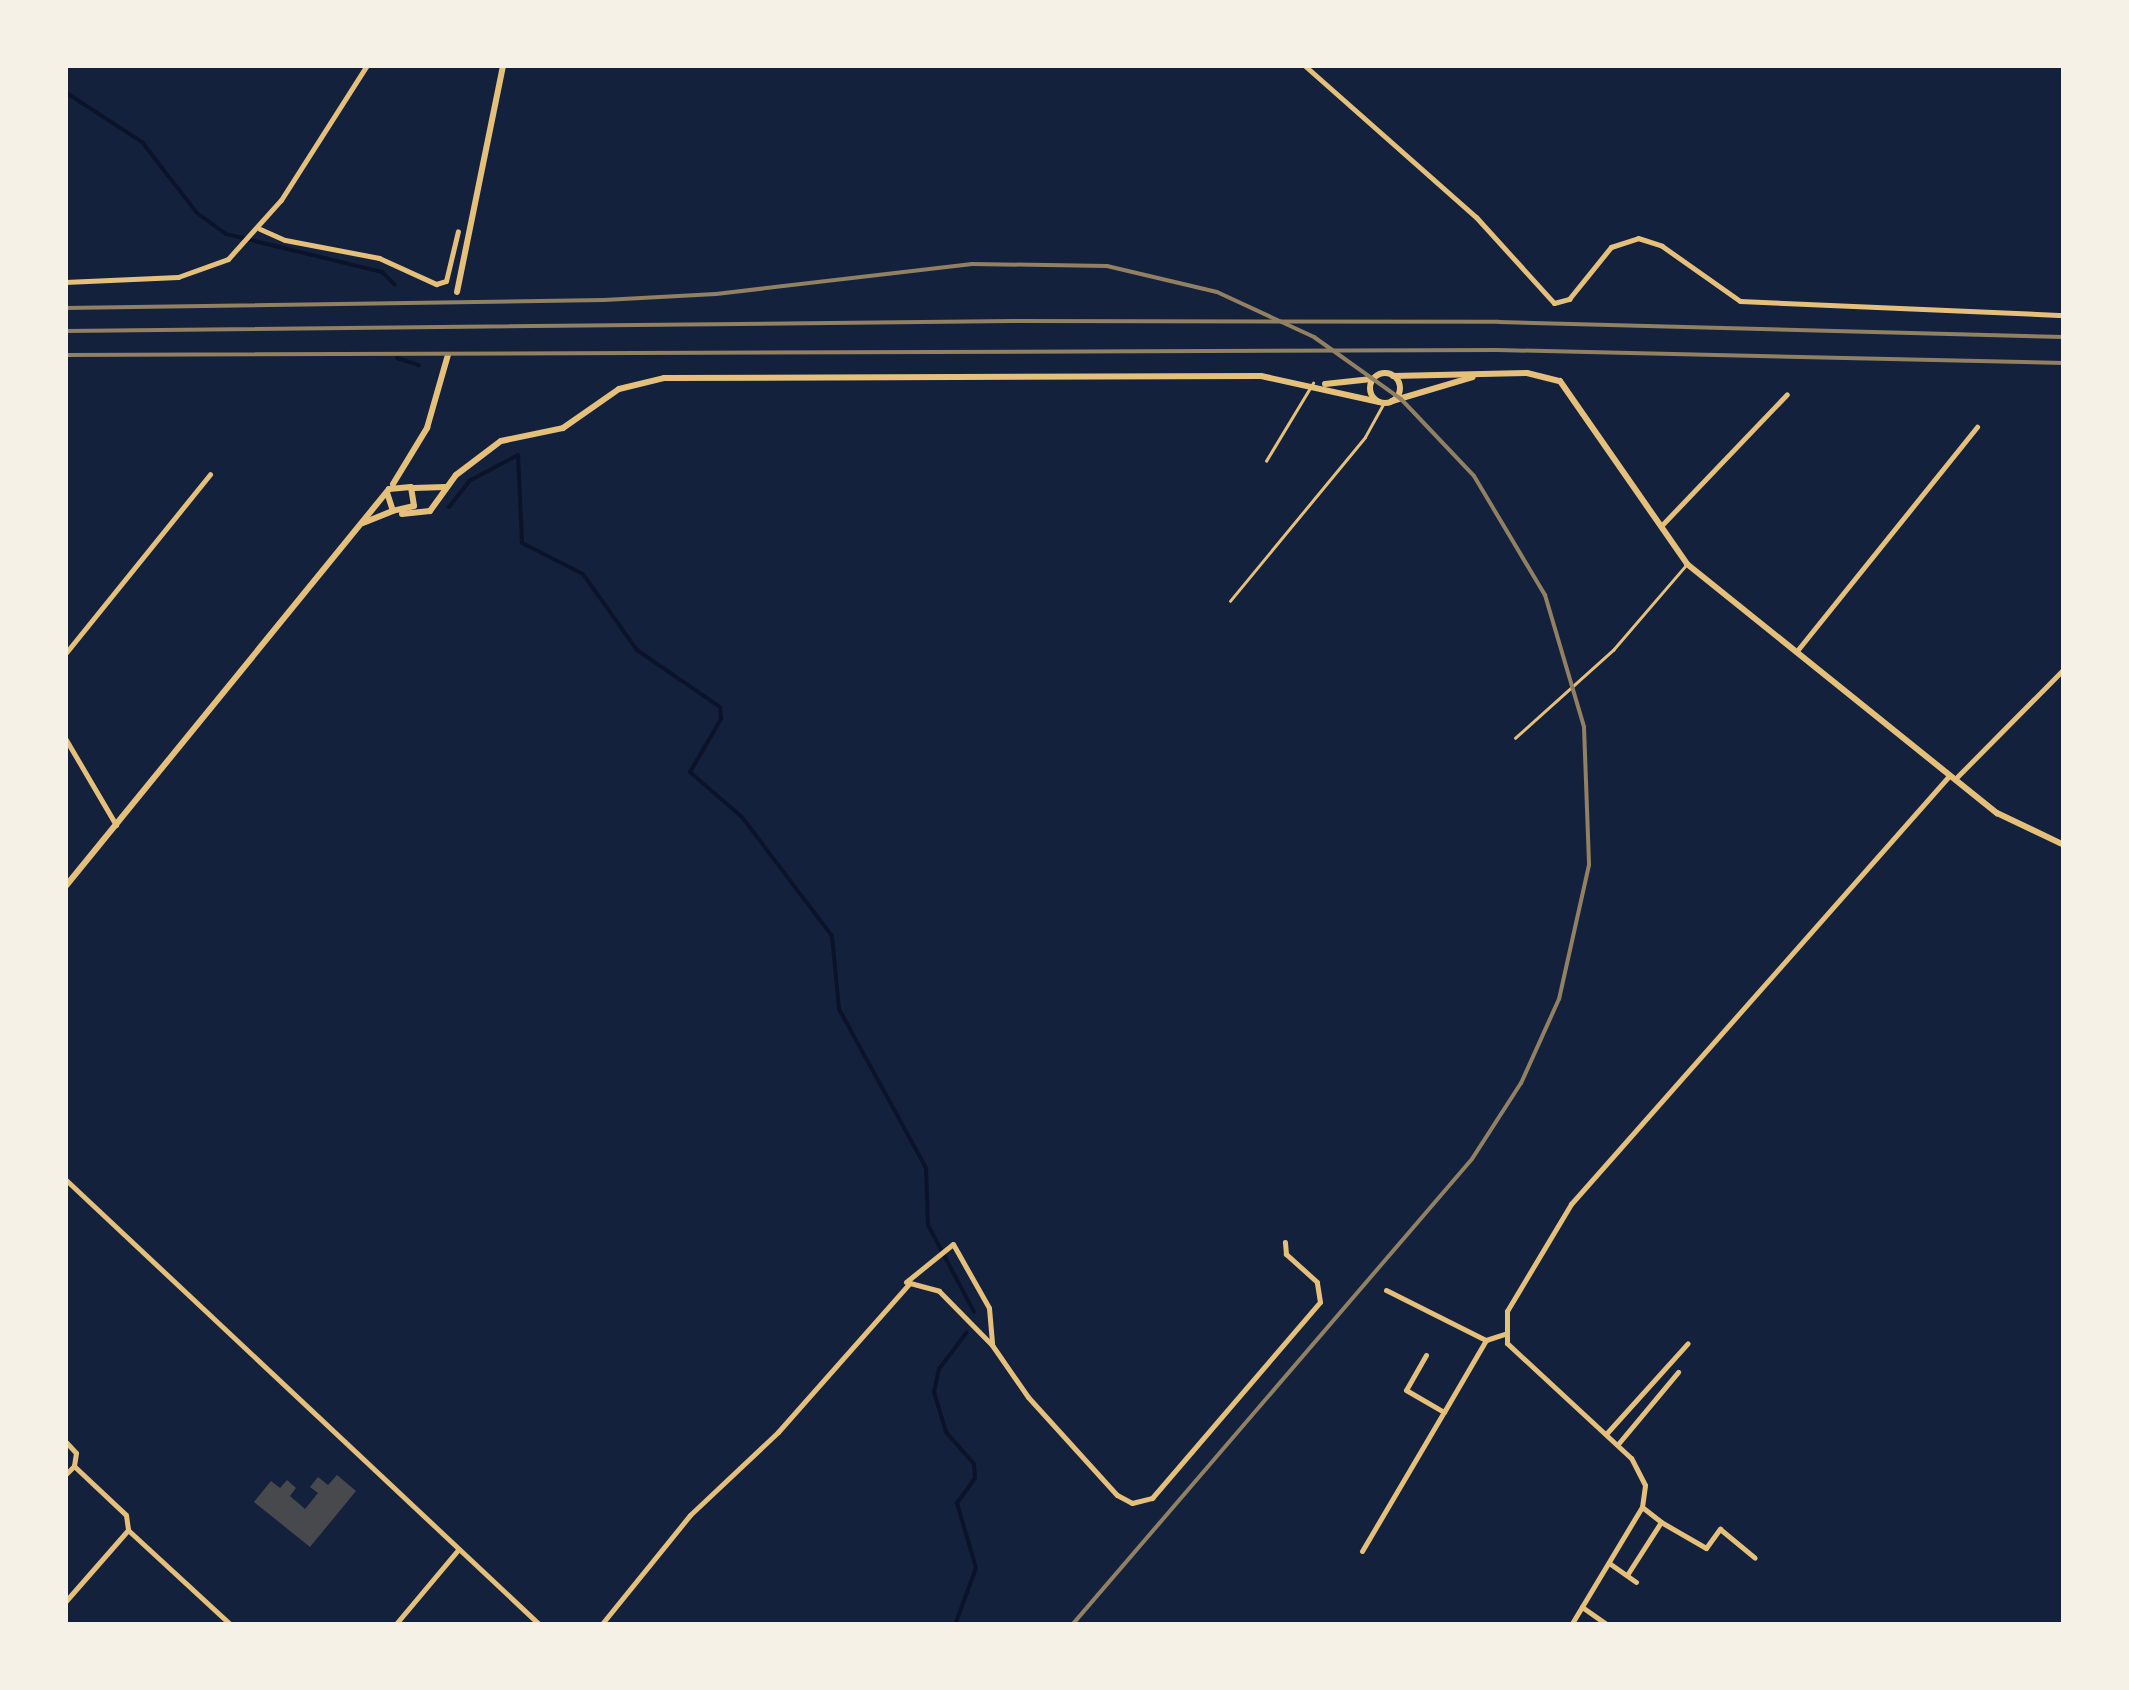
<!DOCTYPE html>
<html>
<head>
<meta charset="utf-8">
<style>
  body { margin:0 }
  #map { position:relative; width:2129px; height:1690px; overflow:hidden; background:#14213d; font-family:"IBM Plex Sans",sans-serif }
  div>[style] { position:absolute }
  .stream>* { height:4px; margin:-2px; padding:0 2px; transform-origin:2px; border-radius:2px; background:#0b132b }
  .building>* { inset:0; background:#48494c }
  .service>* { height:2.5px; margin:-1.25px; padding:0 1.25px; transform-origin:1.25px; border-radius:1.25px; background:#e5c07b }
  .minor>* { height:5px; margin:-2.5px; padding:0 2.5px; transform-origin:2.5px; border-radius:2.5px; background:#e5c07b }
  .tertiary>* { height:6px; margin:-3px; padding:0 3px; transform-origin:3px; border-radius:3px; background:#e5c07b }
  .tertiary>.ring { margin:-3px; padding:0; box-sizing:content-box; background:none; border:6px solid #e5c07b; border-radius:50% }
  .rail>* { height:4px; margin:-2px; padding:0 2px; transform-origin:2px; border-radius:2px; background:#918062 }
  span { translate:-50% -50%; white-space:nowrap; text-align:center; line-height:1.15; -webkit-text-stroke:10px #f6f1e7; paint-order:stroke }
  .frame { position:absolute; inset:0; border:68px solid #f6f1e7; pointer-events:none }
</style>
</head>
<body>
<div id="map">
  <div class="stream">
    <div style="left:65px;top:92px;width:92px;rotate:33deg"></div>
    <div style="left:142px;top:142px;width:90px;rotate:52.2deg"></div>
    <div style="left:197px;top:213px;width:36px;rotate:36deg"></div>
    <div style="left:226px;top:234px;width:161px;rotate:13.7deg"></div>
    <div style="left:382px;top:272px;width:18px;rotate:45deg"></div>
    <div style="left:397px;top:358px;width:23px;rotate:18deg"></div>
    <div style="left:449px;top:507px;width:33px;rotate:-52deg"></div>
    <div style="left:469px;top:481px;width:55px;rotate:-28deg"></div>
    <div style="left:518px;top:455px;width:88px;rotate:87.4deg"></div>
    <div style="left:522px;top:543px;width:68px;rotate:26.9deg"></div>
    <div style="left:583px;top:574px;width:93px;rotate:54.6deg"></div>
    <div style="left:637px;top:650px;width:101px;rotate:34.5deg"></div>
    <div style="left:720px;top:707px;width:12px;rotate:85deg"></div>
    <div style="left:721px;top:719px;width:61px;rotate:120.3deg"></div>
    <div style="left:690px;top:772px;width:69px;rotate:40.9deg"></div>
    <div style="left:742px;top:817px;width:149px;rotate:52.9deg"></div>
    <div style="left:832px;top:936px;width:73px;rotate:84.5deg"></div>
    <div style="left:839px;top:1009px;width:181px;rotate:61.3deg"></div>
    <div style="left:926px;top:1168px;width:57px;rotate:88deg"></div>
    <div style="left:928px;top:1225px;width:98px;rotate:62.1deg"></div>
    <div style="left:955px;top:1625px;width:61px;rotate:-69.8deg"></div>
    <div style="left:976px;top:1568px;width:68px;rotate:-106.3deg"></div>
    <div style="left:957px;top:1503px;width:31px;rotate:-54deg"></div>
    <div style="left:975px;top:1478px;width:14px;rotate:-94deg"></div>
    <div style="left:974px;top:1464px;width:43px;rotate:-131.2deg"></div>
    <div style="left:946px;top:1432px;width:42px;rotate:-106.7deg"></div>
    <div style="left:934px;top:1392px;width:24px;rotate:-78deg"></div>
    <div style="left:939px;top:1369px;width:46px;rotate:-52.9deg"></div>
  </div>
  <div class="building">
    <div style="clip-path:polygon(337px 1475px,356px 1491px,310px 1547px,254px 1502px,271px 1481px,280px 1488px,287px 1480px,296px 1488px,290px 1496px,305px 1509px,318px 1493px,310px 1487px,318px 1477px,328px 1485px)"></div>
  </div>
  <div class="service">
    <div style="left:1266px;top:461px;width:91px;rotate:-58.9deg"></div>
    <div style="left:1230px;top:601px;width:212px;rotate:-50.5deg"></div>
    <div style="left:1365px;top:437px;width:39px;rotate:-61deg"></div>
    <div style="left:1515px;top:738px;width:132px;rotate:-41.9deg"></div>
    <div style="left:1613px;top:650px;width:112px;rotate:-49.3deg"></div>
  </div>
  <div class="minor">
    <div style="left:1304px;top:65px;width:230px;rotate:41.5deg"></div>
    <div style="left:1476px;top:217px;width:116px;rotate:47.8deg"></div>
    <div style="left:1554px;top:303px;width:16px;rotate:-15deg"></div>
    <div style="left:1569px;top:299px;width:67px;rotate:-51.1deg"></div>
    <div style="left:1611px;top:247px;width:28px;rotate:-18deg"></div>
    <div style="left:1638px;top:238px;width:25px;rotate:18deg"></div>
    <div style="left:1662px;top:246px;width:95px;rotate:35.2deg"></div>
    <div style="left:1740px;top:301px;width:324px;rotate:2.5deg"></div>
    <div style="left:260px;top:229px;width:27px;rotate:24deg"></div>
    <div style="left:285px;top:240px;width:96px;rotate:10.8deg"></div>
    <div style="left:379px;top:258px;width:63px;rotate:24.5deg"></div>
    <div style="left:436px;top:284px;width:10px;rotate:-17deg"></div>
    <div style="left:446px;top:281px;width:51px;rotate:-76.5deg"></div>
    <div style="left:65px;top:282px;width:113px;rotate:-2.5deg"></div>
    <div style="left:178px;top:277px;width:53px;rotate:-19.8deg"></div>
    <div style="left:228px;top:259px;width:79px;rotate:-48.1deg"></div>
    <div style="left:281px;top:200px;width:160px;rotate:-57.5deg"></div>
    <div style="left:1661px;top:526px;width:182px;rotate:-46.3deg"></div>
    <div style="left:1796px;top:652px;width:289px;rotate:-51.2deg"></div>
    <div style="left:65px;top:654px;width:231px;rotate:-51.1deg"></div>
    <div style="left:65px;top:738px;width:101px;rotate:59.6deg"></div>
    <div style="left:1955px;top:779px;width:155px;rotate:-45.3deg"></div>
    <div style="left:65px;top:1179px;width:652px;rotate:43.2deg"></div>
    <div style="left:906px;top:1282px;width:60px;rotate:-39deg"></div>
    <div style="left:953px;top:1244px;width:73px;rotate:60.6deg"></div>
    <div style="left:989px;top:1308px;width:36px;rotate:85deg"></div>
    <div style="left:1386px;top:1290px;width:112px;rotate:26.6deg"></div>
    <div style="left:1426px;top:1355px;width:40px;rotate:119.7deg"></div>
    <div style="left:1406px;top:1390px;width:44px;rotate:30.1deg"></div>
    <div style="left:1444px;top:1412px;width:83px;rotate:-59.7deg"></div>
    <div style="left:1486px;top:1340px;width:19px;rotate:-18deg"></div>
    <div style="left:1606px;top:1434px;width:122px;rotate:-48deg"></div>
    <div style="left:65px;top:1441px;width:16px;rotate:47deg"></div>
    <div style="left:76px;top:1453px;width:13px;rotate:99deg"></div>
    <div style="left:1618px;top:1444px;width:94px;rotate:-50.2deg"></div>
    <div style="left:65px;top:1475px;width:13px;rotate:-45deg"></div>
    <div style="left:74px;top:1466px;width:71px;rotate:43.3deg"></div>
    <div style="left:126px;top:1515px;width:15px;rotate:82deg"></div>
    <div style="left:1642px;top:1507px;width:24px;rotate:38deg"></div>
    <div style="left:128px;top:1530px;width:140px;rotate:42.7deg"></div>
    <div style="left:1362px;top:1551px;width:161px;rotate:-59.5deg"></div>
    <div style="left:1609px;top:1563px;width:33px;rotate:35deg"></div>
    <div style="left:1627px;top:1575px;width:63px;rotate:-57.3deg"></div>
    <div style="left:1661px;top:1522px;width:52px;rotate:30deg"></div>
    <div style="left:1706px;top:1548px;width:24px;rotate:-54deg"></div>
    <div style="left:1720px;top:1529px;width:45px;rotate:39.6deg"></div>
    <div style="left:65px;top:1602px;width:96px;rotate:-48.8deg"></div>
    <div style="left:1582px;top:1607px;width:32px;rotate:35deg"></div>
    <div style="left:395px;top:1625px;width:97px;rotate:-50deg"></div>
    <div style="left:601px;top:1625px;width:141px;rotate:-51deg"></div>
    <div style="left:690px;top:1515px;width:121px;rotate:-43.3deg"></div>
    <div style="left:778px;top:1432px;width:199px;rotate:-48.5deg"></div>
    <div style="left:910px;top:1283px;width:30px;rotate:15deg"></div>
    <div style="left:939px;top:1291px;width:76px;rotate:45.5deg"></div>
    <div style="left:992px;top:1345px;width:63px;rotate:55.3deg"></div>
    <div style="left:1028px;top:1397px;width:132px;rotate:47.8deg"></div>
    <div style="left:1117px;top:1495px;width:17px;rotate:28deg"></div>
    <div style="left:1132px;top:1503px;width:21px;rotate:-14deg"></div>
    <div style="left:1152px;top:1498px;width:258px;rotate:-49.4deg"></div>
    <div style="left:1320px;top:1302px;width:20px;rotate:-99deg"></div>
    <div style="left:1317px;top:1282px;width:42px;rotate:-137.9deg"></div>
    <div style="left:1286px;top:1254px;width:12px;rotate:-95deg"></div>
    <div style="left:1571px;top:1625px;width:138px;rotate:-59deg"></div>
    <div style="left:1642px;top:1507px;width:22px;rotate:-82deg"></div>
    <div style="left:1645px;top:1485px;width:30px;rotate:-117deg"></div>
    <div style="left:1631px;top:1458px;width:169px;rotate:-137.2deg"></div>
    <div style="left:1507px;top:1343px;width:32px;rotate:-90deg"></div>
    <div style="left:1507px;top:1311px;width:125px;rotate:-59.1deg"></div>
    <div style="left:1571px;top:1204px;width:571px;rotate:-48.55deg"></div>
  </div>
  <div class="tertiary">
    <div style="left:457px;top:292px;width:232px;rotate:-78.5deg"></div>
    <div class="ring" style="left:1370px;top:373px;width:24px;height:24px"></div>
    <div style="left:1393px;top:376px;width:134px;rotate:-1.3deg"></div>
    <div style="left:1527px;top:373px;width:34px;rotate:14deg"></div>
    <div style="left:1560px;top:381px;width:223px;rotate:55.2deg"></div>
    <div style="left:1687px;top:564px;width:398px;rotate:38.8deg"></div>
    <div style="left:1997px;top:813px;width:74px;rotate:25.5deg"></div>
    <div style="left:1325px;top:384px;width:47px;rotate:-6.1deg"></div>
    <div style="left:1392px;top:401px;width:84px;rotate:-16.5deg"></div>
    <div style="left:393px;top:484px;width:66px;rotate:-58.7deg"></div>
    <div style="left:427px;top:428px;width:76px;rotate:-74deg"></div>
    <div style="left:414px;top:488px;width:31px;rotate:-2deg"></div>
    <div style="left:402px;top:514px;width:28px;rotate:-6deg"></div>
    <div style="left:430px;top:511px;width:44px;rotate:-54.2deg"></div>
    <div style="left:456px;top:475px;width:56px;rotate:-37.1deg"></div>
    <div style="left:501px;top:441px;width:63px;rotate:-11.8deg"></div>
    <div style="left:563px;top:428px;width:68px;rotate:-34.9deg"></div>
    <div style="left:619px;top:389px;width:46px;rotate:-13.7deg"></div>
    <div style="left:664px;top:378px;width:597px;rotate:-0.19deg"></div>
    <div style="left:1261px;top:376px;width:121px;rotate:12.4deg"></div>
    <div style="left:363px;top:523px;width:31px;rotate:-22deg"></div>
    <div style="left:65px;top:887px;width:513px;rotate:-50.85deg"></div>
    <div style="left:389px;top:489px;width:22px;rotate:-5deg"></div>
    <div style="left:411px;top:487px;width:19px;rotate:81deg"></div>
    <div style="left:414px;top:506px;width:22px;rotate:167deg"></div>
    <div style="left:393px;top:511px;width:19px;rotate:-108deg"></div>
  </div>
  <div class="rail">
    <div style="left:65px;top:308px;width:539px;rotate:-0.85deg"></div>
    <div style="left:604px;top:300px;width:112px;rotate:-3.1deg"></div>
    <div style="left:716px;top:294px;width:258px;rotate:-6.7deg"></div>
    <div style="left:972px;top:264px;width:135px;rotate:0.8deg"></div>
    <div style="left:1107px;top:266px;width:113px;rotate:13.3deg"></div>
    <div style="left:1217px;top:292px;width:107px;rotate:24.9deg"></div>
    <div style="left:1314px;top:337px;width:107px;rotate:35.5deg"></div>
    <div style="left:1401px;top:399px;width:106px;rotate:46.5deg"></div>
    <div style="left:1474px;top:476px;width:139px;rotate:59.2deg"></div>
    <div style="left:1545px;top:595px;width:138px;rotate:73.5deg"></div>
    <div style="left:1584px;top:727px;width:138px;rotate:87.9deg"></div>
    <div style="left:1589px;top:865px;width:137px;rotate:102.6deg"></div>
    <div style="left:1559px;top:999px;width:92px;rotate:114.3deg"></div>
    <div style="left:1521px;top:1083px;width:90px;rotate:122.8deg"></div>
    <div style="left:1472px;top:1159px;width:614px;rotate:130.64deg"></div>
    <div style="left:65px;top:331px;width:948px;rotate:-0.6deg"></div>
    <div style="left:1013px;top:321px;width:486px;rotate:0.1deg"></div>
    <div style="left:1499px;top:322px;width:565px;rotate:1.52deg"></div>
    <div style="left:65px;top:355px;width:1433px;rotate:-0.2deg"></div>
    <div style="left:1498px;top:350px;width:566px;rotate:1.32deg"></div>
  </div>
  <div class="frame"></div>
</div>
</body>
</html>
